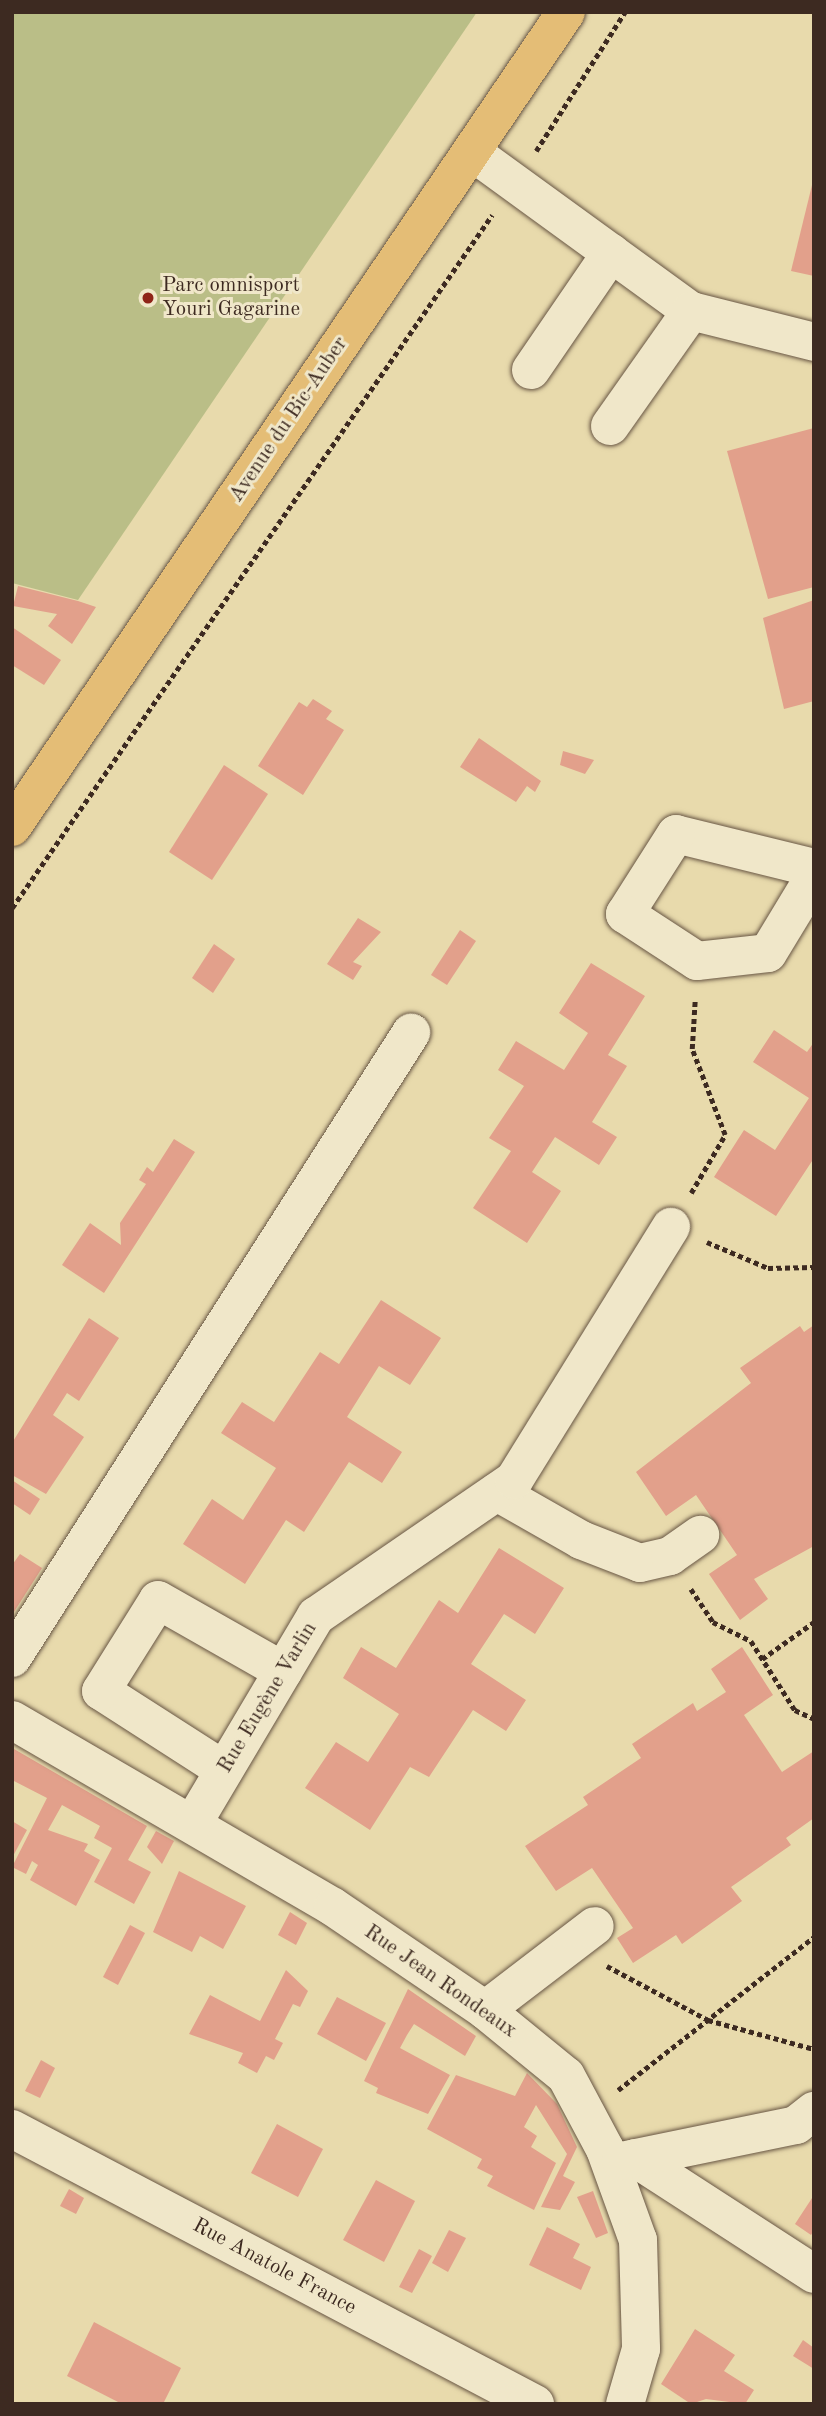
<!DOCTYPE html>
<html>
<head>
<meta charset="utf-8">
<style>
  body { margin:0 }
  #map { position:relative; width:826px; height:2416px; overflow:hidden; background:#e8daac; font-family:"Old Standard TT",serif }
  div>[style] { position:absolute }
  .green>* { inset:0; background:#babe87 }
  .building>* { inset:0; background:#e2a08b }
  .path>* { height:4.5px; margin-top:-2.25px; transform-origin:0; background:repeating-linear-gradient(90deg,#3d2a21 0 5px,transparent 0 8.5px) }
  .roads { filter:drop-shadow(0 0 2px #685644) drop-shadow(0 0 2px #685644) }
  .minor>* { height:38px; margin:-19px; padding:0 19px; transform-origin:19px; border-radius:19px; background:#f0e7c9 }
  .major>* { height:38px; margin:-19px; padding:0 19px; transform-origin:19px; border-radius:19px; background:#e4bd76 }
  .dots>* { width:19px; height:19px; translate:-50% -50%; box-sizing:border-box; border:4px solid #f0e7c9; border-radius:50% }
  span { translate:-50% -50%; white-space:nowrap; text-align:center; line-height:1.15; -webkit-text-stroke:6px #f0e7c9; paint-order:stroke }
  .poi-label { font-size:21px; color:#3d2a21 }
  .left { translate:0 -50%; text-align:left }
  .street-label { font-size:21px; color:#3d2a21 }
  .frame { position:absolute; inset:0; border:14px solid #3d2a21; pointer-events:none }
</style>
</head>
<body>
<div id="map">
  <div class="green">
    <div style="clip-path:polygon(12px 12px,477px 12px,78px 600px,12px 583px)"></div>
  </div>
  <div class="building">
    <div style="clip-path:polygon(813px 181px,814px 181px,814px 276px,791px 271px)"></div>
    <div style="clip-path:polygon(814px 428px,814px 587px,768px 599px,727px 451px)"></div>
    <div style="clip-path:polygon(18px 586px,78px 601px,96px 607px,72px 644px,48px 626px,57px 614px,13px 606px)"></div>
    <div style="clip-path:polygon(814px 600px,814px 701px,784px 709px,763px 618px)"></div>
    <div style="clip-path:polygon(12px 627px,61px 660px,44px 685px,12px 665px)"></div>
    <div style="clip-path:polygon(313px 699px,332px 711px,326px 719px,344px 730px,303px 795px,258px 766px,299px 702px,307px 707px)"></div>
    <div style="clip-path:polygon(479px 738px,541px 781px,535px 792px,527px 786px,516px 802px,460px 767px)"></div>
    <div style="clip-path:polygon(563px 751px,594px 760px,585px 774px,560px 765px)"></div>
    <div style="clip-path:polygon(224px 765px,268px 794px,212px 880px,169px 852px)"></div>
    <div style="clip-path:polygon(358px 918px,381px 932px,353px 962px,362px 966px,353px 980px,327px 964px)"></div>
    <div style="clip-path:polygon(460px 930px,476px 941px,447px 985px,431px 975px)"></div>
    <div style="clip-path:polygon(214px 944px,235px 959px,213px 993px,192px 978px)"></div>
    <div style="clip-path:polygon(591px 963px,645px 996px,608px 1055px,627px 1066px,592px 1122px,617px 1137px,599px 1165px,555px 1137px,532px 1172px,561px 1191px,527px 1243px,473px 1208px,511px 1151px,489px 1138px,524px 1086px,498px 1070px,516px 1041px,564px 1070px,588px 1033px,559px 1013px)"></div>
    <div style="clip-path:polygon(774px 1030px,807px 1052px,814px 1042px,814px 1158px,776px 1216px,714px 1177px,744px 1130px,775px 1150px,809px 1098px,753px 1062px)"></div>
    <div style="clip-path:polygon(174px 1139px,195px 1152px,104px 1293px,62px 1265px,90px 1223px,121px 1245px,120px 1223px,146px 1184px,139px 1180px,147px 1167px,153px 1172px)"></div>
    <div style="clip-path:polygon(381px 1300px,441px 1338px,410px 1385px,379px 1366px,347px 1417px,402px 1452px,382px 1483px,349px 1462px,304px 1532px,286px 1520px,245px 1584px,183px 1544px,212px 1499px,243px 1520px,276px 1468px,221px 1433px,242px 1402px,274px 1422px,320px 1352px,339px 1364px)"></div>
    <div style="clip-path:polygon(89px 1318px,119px 1338px,79px 1401px,67px 1393px,53px 1415px,84px 1437px,46px 1494px,12px 1475px,12px 1443px)"></div>
    <div style="clip-path:polygon(814px 1325px,814px 1546px,754px 1579px,768px 1599px,740px 1620px,709px 1574px,737px 1555px,696px 1495px,666px 1516px,636px 1472px,751px 1383px,740px 1368px,800px 1326px,804px 1332px)"></div>
    <div style="clip-path:polygon(12px 1480px,40px 1499px,30px 1515px,12px 1503px)"></div>
    <div style="clip-path:polygon(499px 1548px,564px 1588px,535px 1634px,504px 1614px,471px 1664px,526px 1700px,506px 1731px,473px 1710px,429px 1777px,410px 1767px,370px 1830px,305px 1788px,336px 1742px,368px 1762px,399px 1714px,343px 1678px,361px 1647px,396px 1668px,439px 1600px,458px 1613px)"></div>
    <div style="clip-path:polygon(20px 1554px,42px 1568px,12px 1615px,12px 1565px)"></div>
    <div style="clip-path:polygon(742px 1647px,773px 1695px,744px 1715px,782px 1772px,814px 1751px,814px 1818px,786px 1838px,791px 1845px,731px 1887px,742px 1901px,682px 1944px,676px 1935px,633px 1963px,617px 1938px,633px 1928px,592px 1868px,556px 1891px,525px 1846px,588px 1805px,583px 1797px,641px 1758px,632px 1744px,693px 1703px,697px 1711px,726px 1692px,711px 1669px)"></div>
    <div style="clip-path:polygon(14px 1749px,147px 1826px,128px 1860px,151px 1872px,134px 1904px,94px 1882px,112px 1848px,94px 1838px,100px 1826px,62px 1805px,48px 1830px,88px 1844px,84px 1851px,100px 1860px,76px 1906px,30px 1880px,38px 1865px,32px 1861px,26px 1874px,12px 1867px,47px 1798px,12px 1780px)"></div>
    <div style="clip-path:polygon(12px 1821px,27px 1830px,12px 1858px)"></div>
    <div style="clip-path:polygon(156px 1831px,174px 1841px,162px 1864px,147px 1847px)"></div>
    <div style="clip-path:polygon(179px 1871px,246px 1906px,223px 1949px,200px 1936px,192px 1952px,153px 1932px)"></div>
    <div style="clip-path:polygon(290px 1912px,307px 1923px,296px 1945px,278px 1935px)"></div>
    <div style="clip-path:polygon(130px 1925px,145px 1933px,118px 1985px,103px 1977px)"></div>
    <div style="clip-path:polygon(286px 1970px,308px 1991px,300px 2007px,293px 2004px,275px 2039px,283px 2043px,274px 2060px,266px 2056px,257px 2073px,238px 2063px,243px 2053px,189px 2034px,210px 1995px,260px 2021px)"></div>
    <div style="clip-path:polygon(408px 1989px,476px 2036px,465px 2056px,414px 2024px,407px 2035px,400px 2048px,450px 2075px,428px 2114px,376px 2093px,378px 2088px,364px 2081px)"></div>
    <div style="clip-path:polygon(337px 1997px,386px 2023px,366px 2061px,317px 2034px)"></div>
    <div style="clip-path:polygon(41px 2060px,55px 2068px,40px 2098px,25px 2091px)"></div>
    <div style="clip-path:polygon(527px 2073px,557px 2104px,577px 2147px,563px 2176px,575px 2182px,560px 2210px,541px 2207px,567px 2154px,536px 2105px,524px 2127px,537px 2136px,531px 2147px,556px 2163px,534px 2210px,487px 2186px,493px 2176px,477px 2168px,482px 2159px,427px 2129px,456px 2075px,515px 2096px)"></div>
    <div style="clip-path:polygon(277px 2124px,323px 2149px,298px 2197px,251px 2173px)"></div>
    <div style="clip-path:polygon(376px 2180px,415px 2201px,384px 2262px,343px 2240px)"></div>
    <div style="clip-path:polygon(69px 2189px,84px 2198px,76px 2214px,60px 2206px)"></div>
    <div style="clip-path:polygon(593px 2191px,608px 2233px,596px 2238px,577px 2197px)"></div>
    <div style="clip-path:polygon(814px 2195px,814px 2230px,811px 2235px,795px 2224px)"></div>
    <div style="clip-path:polygon(547px 2227px,580px 2244px,573px 2258px,591px 2267px,581px 2290px,529px 2265px)"></div>
    <div style="clip-path:polygon(449px 2230px,466px 2238px,448px 2272px,432px 2263px)"></div>
    <div style="clip-path:polygon(419px 2249px,432px 2256px,412px 2293px,399px 2287px)"></div>
    <div style="clip-path:polygon(94px 2322px,181px 2368px,163px 2404px,122px 2404px,67px 2376px)"></div>
    <div style="clip-path:polygon(695px 2329px,735px 2355px,724px 2371px,754px 2390px,745px 2404px,706px 2399px,691px 2404px,661px 2384px)"></div>
    <div style="clip-path:polygon(803px 2340px,814px 2348px,814px 2369px,793px 2356px)"></div>
  </div>
  <div class="path">
    <div style="left:536px;top:151px;width:165px;rotate:-57.4deg"></div>
    <div style="left:12px;top:908px;width:843px;rotate:-55.29deg"></div>
    <div style="left:691px;top:1193px;width:67px;rotate:-59.6deg"></div>
    <div style="left:725px;top:1135px;width:92px;rotate:-111deg"></div>
    <div style="left:692px;top:1049px;width:49px;rotate:-86.5deg"></div>
    <div style="left:707px;top:1242px;width:66px;rotate:23.1deg"></div>
    <div style="left:768px;top:1268px;width:46px;rotate:-1.2deg"></div>
    <div style="left:691px;top:1589px;width:40px;rotate:56deg"></div>
    <div style="left:713px;top:1622px;width:42px;rotate:26.6deg"></div>
    <div style="left:751px;top:1641px;width:82px;rotate:57.5deg"></div>
    <div style="left:795px;top:1710px;width:21px;rotate:25deg"></div>
    <div style="left:762px;top:1659px;width:64px;rotate:-35.4deg"></div>
    <div style="left:607px;top:1966px;width:115px;rotate:28.1deg"></div>
    <div style="left:708px;top:2020px;width:110px;rotate:15.3deg"></div>
    <div style="left:618px;top:2090px;width:249px;rotate:-38deg"></div>
  </div>
  <div class="roads">
    <div class="minor">
      <div style="left:472px;top:152px;width:271px;rotate:36deg"></div>
      <div style="left:691px;top:311px;width:127px;rotate:14.1deg"></div>
      <div style="left:531px;top:370px;width:142px;rotate:-55.6deg"></div>
      <div style="left:610px;top:426px;width:141px;rotate:-54.8deg"></div>
      <div style="left:814px;top:868px;width:142px;rotate:-166.2deg"></div>
      <div style="left:676px;top:834px;width:95px;rotate:122.5deg"></div>
      <div style="left:625px;top:914px;width:86px;rotate:33.1deg"></div>
      <div style="left:697px;top:961px;width:71px;rotate:-6.4deg"></div>
      <div style="left:768px;top:953px;width:89px;rotate:-58.8deg"></div>
      <div style="left:497px;top:1492px;width:97px;rotate:29.7deg"></div>
      <div style="left:581px;top:1540px;width:63px;rotate:21.3deg"></div>
      <div style="left:640px;top:1563px;width:31px;rotate:-13deg"></div>
      <div style="left:670px;top:1556px;width:37px;rotate:-35deg"></div>
      <div style="left:12px;top:1658px;width:742px;rotate:-57.45deg"></div>
      <div style="left:12px;top:1720px;width:371px;rotate:30.2deg"></div>
      <div style="left:333px;top:1907px;width:184px;rotate:34.1deg"></div>
      <div style="left:485px;top:2010px;width:104px;rotate:39.2deg"></div>
      <div style="left:566px;top:2076px;width:83px;rotate:61.9deg"></div>
      <div style="left:605px;top:2149px;width:97px;rotate:70.1deg"></div>
      <div style="left:638px;top:2240px;width:109px;rotate:88.4deg"></div>
      <div style="left:641px;top:2349px;width:57px;rotate:106.2deg"></div>
      <div style="left:224px;top:1770px;width:146px;rotate:-147.3deg"></div>
      <div style="left:101px;top:1691px;width:107px;rotate:-57.9deg"></div>
      <div style="left:158px;top:1600px;width:144px;rotate:29.6deg"></div>
      <div style="left:193px;top:1823px;width:241px;rotate:-59.3deg"></div>
      <div style="left:316px;top:1616px;width:240px;rotate:-34.5deg"></div>
      <div style="left:514px;top:1480px;width:298px;rotate:-58.2deg"></div>
      <div style="left:485px;top:2010px;width:138px;rotate:-37.4deg"></div>
      <div style="left:12px;top:2129px;width:591px;rotate:27.74deg"></div>
      <div style="left:635px;top:2158px;width:213px;rotate:32.9deg"></div>
      <div style="left:621px;top:2161px;width:179px;rotate:-11.6deg"></div>
      <div style="left:796px;top:2125px;width:23px;rotate:-38deg"></div>
    </div>
    <div class="major">
      <div style="left:12px;top:827px;width:985px;rotate:-55.79deg"></div>
    </div>
  </div>
  <div class="dots">
    <div style="left:148px;top:298px;background:#8f2418"></div>
  </div>
  <div class="poi-label">
    <span class="left" style="left:162px;top:298px">Parc omnisport<br>Youri Gagarine</span>
  </div>
  <div class="street-label">
    <span style="left:289px;top:420px;rotate:-56deg">Avenue du Bic-Auber</span>
    <span style="left:268px;top:1698px;rotate:-59deg">Rue Eugène Varlin</span>
    <span style="left:440px;top:1982px;rotate:35deg">Rue Jean Rondeaux</span>
    <span style="left:274px;top:2267px;rotate:28deg">Rue Anatole France</span>
  </div>
  <div class="frame"></div>
</div>
</body>
</html>
